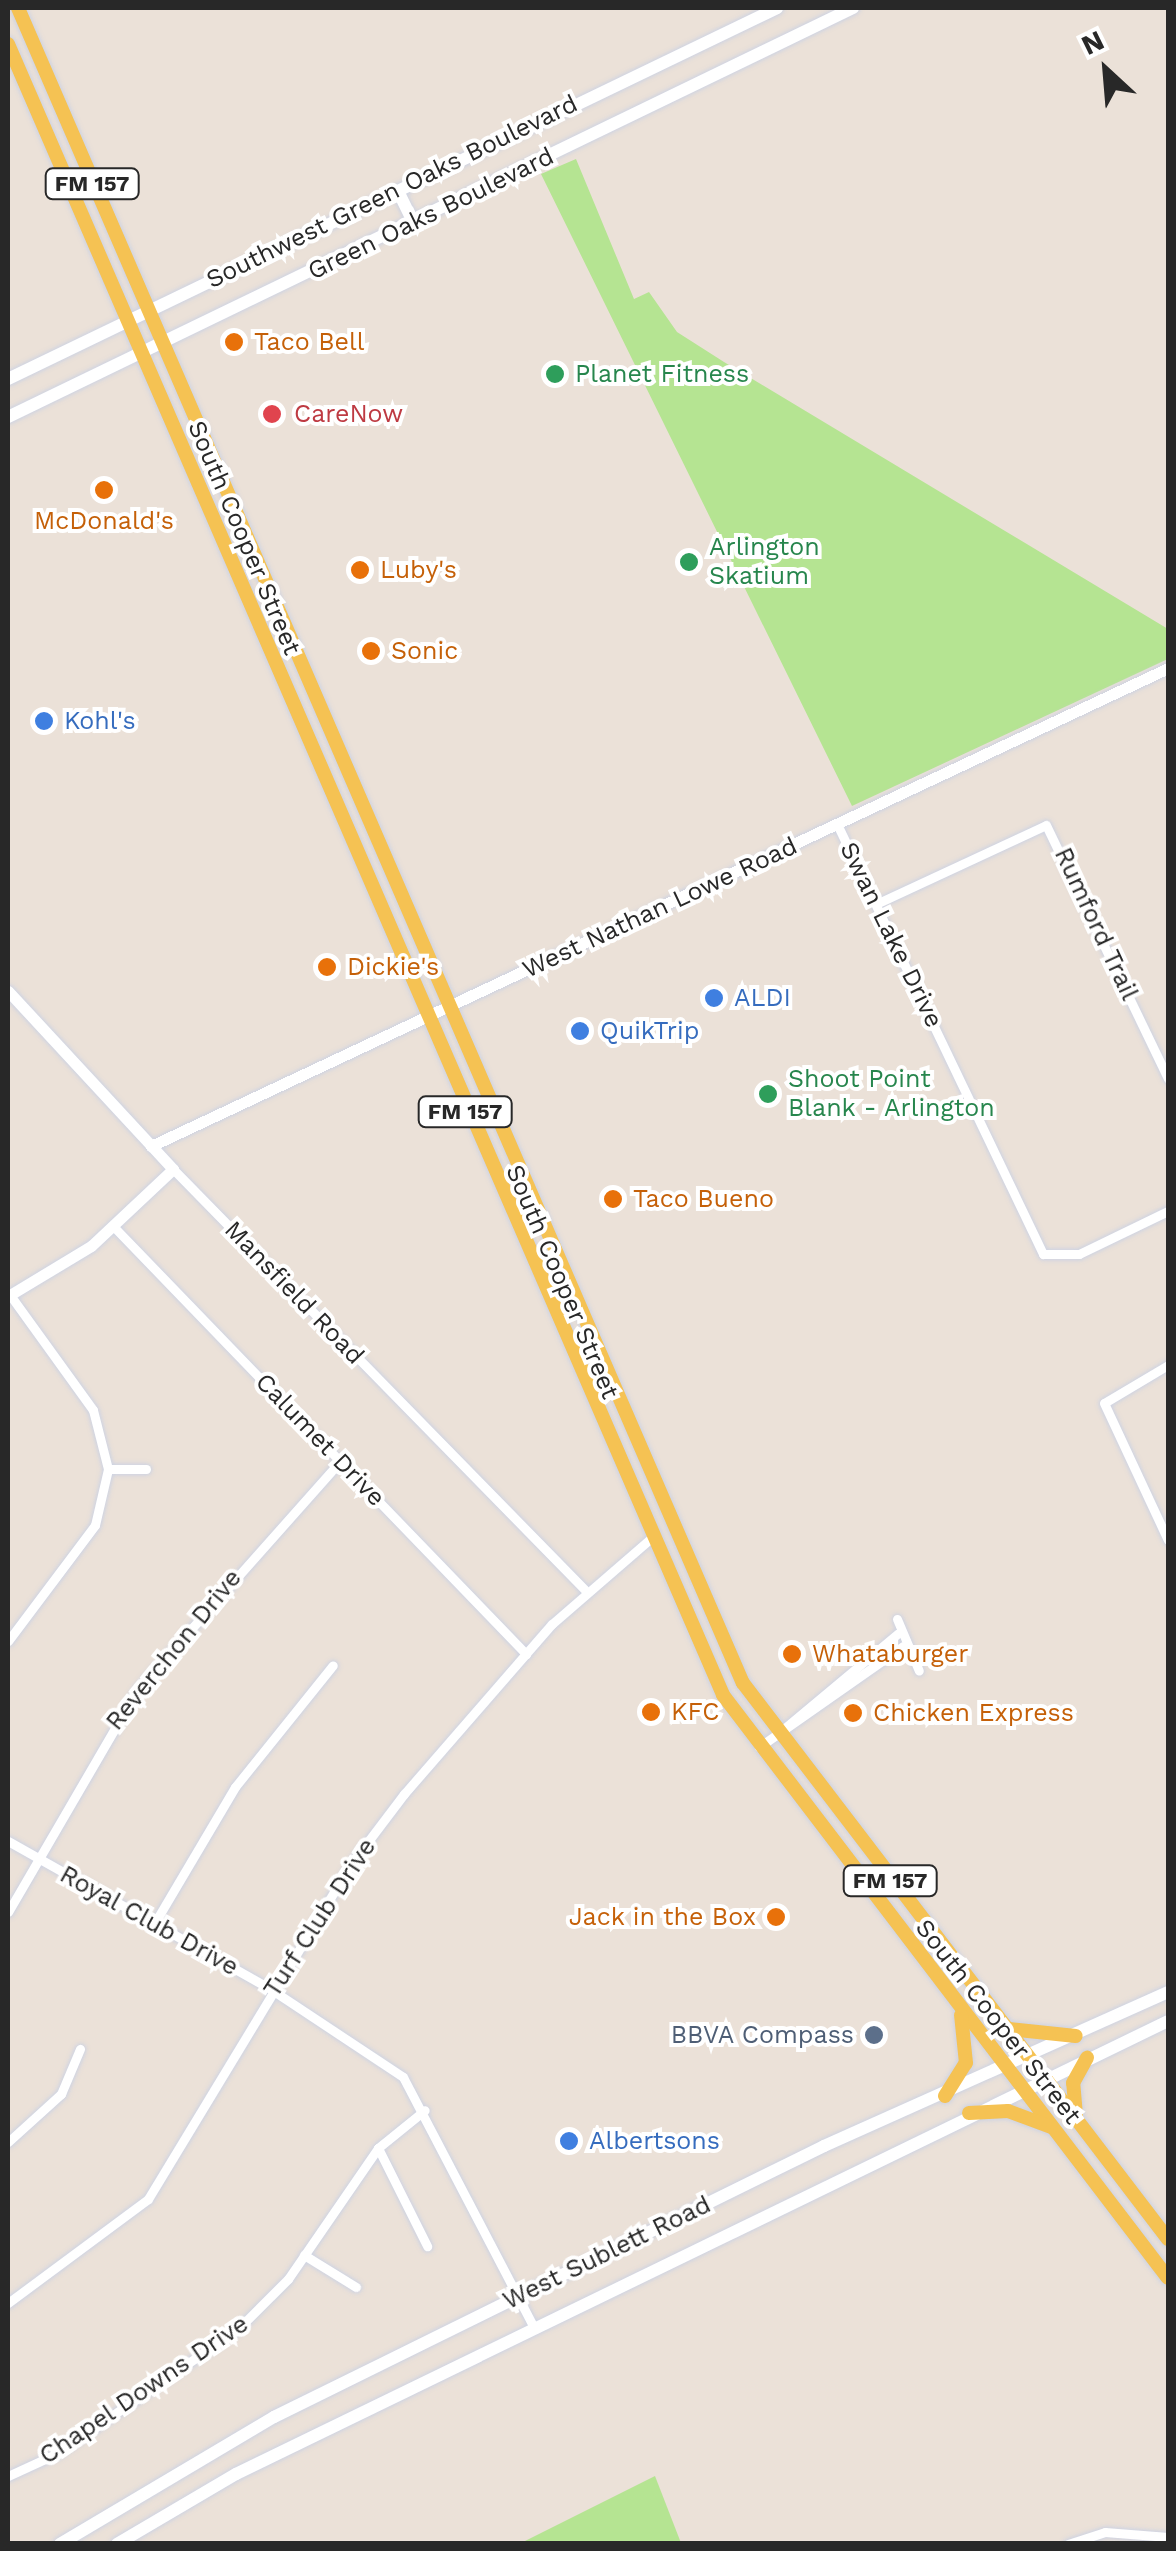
<!DOCTYPE html>
<html>
<head>
<meta charset="utf-8">
<style>
  body { margin:0 }
  #map { position:relative; width:1176px; height:2551px; overflow:hidden; background:#ebe1d8; font-family:"Work Sans",sans-serif }
  div>[style] { position:absolute }
  .green>* { inset:0; background:#b5e492 }
  .roads { filter:drop-shadow(0 0 2px #ced3e2) drop-shadow(0 0 2px #ced3e2) }
  .minor>* { height:9px; margin:-4.5px; padding:0 4.5px; transform-origin:4.5px; border-radius:4.5px; background:#fff }
  .tertiary>* { height:11px; margin:-5.5px; padding:0 5.5px; transform-origin:5.5px; border-radius:5.5px; background:#fff }
  .secondary>* { height:12px; margin:-6px; padding:0 6px; transform-origin:6px; border-radius:6px; background:#fff }
  .primary>* { height:14px; margin:-7px; padding:0 7px; transform-origin:7px; border-radius:7px; background:#f5c253 }
  .dots>* { width:28px; height:28px; translate:-50% -50%; box-sizing:border-box; border:5px solid #fff; border-radius:50% }
  span { translate:-50% -50%; white-space:nowrap; text-align:center; line-height:1.15; -webkit-text-stroke:8px #fff; paint-order:stroke }
  .shield-label span { padding:2px 8px; background:#fff; border:2px solid; border-radius:8px; -webkit-text-stroke-width:0 }
  .shield-label { font-size:22px; color:#282828; font-weight:700 }
  .street-label { font-size:25px; color:#282828 }
  .food-label { font-size:25px; color:#c56008 }
  .left { translate:0 -50%; text-align:left }
  .right { translate:-100% -50%; text-align:right }
  .leisure-label { font-size:25px; color:#27864d }
  .health-label { font-size:25px; color:#be3a42 }
  .shop-label { font-size:25px; color:#366cbe }
  .service-label { font-size:25px; color:#4e5e75 }
  .frame { position:absolute; inset:0; border:10px solid #282828; pointer-events:none }
  .north { position:absolute; left:1056px; top:20px; width:100px; height:100px; -webkit-text-stroke:8px #fff; paint-order:stroke; rotate:334deg; font-size:28px; font-weight:700; line-height:40px; text-align:center; color:#282828 }
  .north::after { content:''; display:block; margin:auto; width:35px; height:45px; background:#282828; clip-path:polygon(50% 0,100% 100%,50% 72%,0 100%) }
</style>
</head>
<body>
<div id="map">
  <div class="green">
    <div style="clip-path:polygon(576px 159px,634px 299px,649px 292px,677px 332px,724px 362px,1168px 629px,1168px 659px,852px 806px,541px 174px)"></div>
    <div style="clip-path:polygon(655px 2476px,681px 2543px,521px 2543px)"></div>
  </div>
  <div class="roads">
    <div class="minor">
      <div style="left:837px;top:824px;width:477px;rotate:64.4deg"></div>
      <div style="left:1043px;top:1254px;width:36px"></div>
      <div style="left:1079px;top:1254px;width:99px;rotate:-25.8deg"></div>
      <div style="left:876px;top:904px;width:187px;rotate:-24.9deg"></div>
      <div style="left:1046px;top:825px;width:281px;rotate:64.3deg"></div>
      <div style="left:173px;top:1169px;width:589px;rotate:45.62deg"></div>
      <div style="left:113px;top:1226px;width:595px;rotate:46.02deg"></div>
      <div style="left:1168px;top:1365px;width:74px;rotate:149.3deg"></div>
      <div style="left:1104px;top:1403px;width:151px;rotate:65deg"></div>
      <div style="left:108px;top:1469px;width:38px"></div>
      <div style="left:897px;top:1619px;width:56px;rotate:67.1deg"></div>
      <div style="left:8px;top:1641px;width:145px;rotate:-53.1deg"></div>
      <div style="left:95px;top:1525px;width:57px;rotate:-76.9deg"></div>
      <div style="left:108px;top:1469px;width:61px;rotate:-104.3deg"></div>
      <div style="left:93px;top:1410px;width:142px;rotate:-125.8deg"></div>
      <div style="left:780px;top:1732px;width:153px;rotate:-39.9deg"></div>
      <div style="left:759px;top:1747px;width:176px;rotate:-35deg"></div>
      <div style="left:8px;top:1841px;width:303px;rotate:29.4deg"></div>
      <div style="left:272px;top:1990px;width:157px;rotate:33.6deg"></div>
      <div style="left:403px;top:2077px;width:283px;rotate:62.4deg"></div>
      <div style="left:8px;top:1912px;width:257px;rotate:-59.8deg"></div>
      <div style="left:137px;top:1690px;width:306px;rotate:-48.4deg"></div>
      <div style="left:154px;top:1924px;width:159px;rotate:-59.4deg"></div>
      <div style="left:235px;top:1787px;width:156px;rotate:-51.2deg"></div>
      <div style="left:8px;top:2142px;width:72px;rotate:-42.2deg"></div>
      <div style="left:61px;top:2094px;width:49px;rotate:-67.1deg"></div>
      <div style="left:378px;top:2148px;width:110px;rotate:63.4deg"></div>
      <div style="left:304px;top:2255px;width:61px;rotate:31.6deg"></div>
      <div style="left:8px;top:2303px;width:174px;rotate:-36.6deg"></div>
      <div style="left:148px;top:2199px;width:392px;rotate:-58.8deg"></div>
      <div style="left:351px;top:1864px;width:88px;rotate:-52.9deg"></div>
      <div style="left:404px;top:1794px;width:225px;rotate:-49deg"></div>
      <div style="left:552px;top:1624px;width:130px;rotate:-40.9deg"></div>
      <div style="left:8px;top:2476px;width:55px;rotate:-24.7deg"></div>
      <div style="left:58px;top:2453px;width:220px;rotate:-34.6deg"></div>
      <div style="left:239px;top:2328px;width:69px;rotate:-45deg"></div>
      <div style="left:288px;top:2279px;width:159px;rotate:-55.5deg"></div>
      <div style="left:378px;top:2148px;width:60px;rotate:-39deg"></div>
      <div style="left:1068px;top:2544px;width:39px;rotate:-18deg"></div>
      <div style="left:1105px;top:2532px;width:63px;rotate:4.5deg"></div>
    </div>
    <div class="tertiary">
      <div style="left:8px;top:991px;width:243px;rotate:47.2deg"></div>
      <div style="left:173px;top:1169px;width:112px;rotate:136.8deg"></div>
      <div style="left:91px;top:1246px;width:97px;rotate:148.9deg"></div>
      <div style="left:151px;top:1146px;width:1124px;rotate:-25.17deg"></div>
    </div>
    <div class="secondary">
      <div style="left:398px;top:191px;width:34px;rotate:64deg"></div>
      <div style="left:8px;top:379px;width:854px;rotate:-25.75deg"></div>
      <div style="left:8px;top:417px;width:939px;rotate:-25.83deg"></div>
      <div style="left:60px;top:2544px;width:249px;rotate:-30.7deg"></div>
      <div style="left:274px;top:2417px;width:613px;rotate:-26.23deg"></div>
      <div style="left:824px;top:2146px;width:377px;rotate:-24.1deg"></div>
      <div style="left:117px;top:2544px;width:138px;rotate:-30.5deg"></div>
      <div style="left:236px;top:2474px;width:1036px;rotate:-25.92deg"></div>
    </div>
    <div class="primary">
      <div style="left:18px;top:8px;width:1825px;rotate:66.6deg"></div>
      <div style="left:743px;top:1683px;width:700px;rotate:52.61deg"></div>
      <div style="left:8px;top:44px;width:1799px;rotate:66.58deg"></div>
      <div style="left:723px;top:1695px;width:733px;rotate:52.65deg"></div>
      <div style="left:1009px;top:2029px;width:67px;rotate:6deg"></div>
      <div style="left:945px;top:2096px;width:39px;rotate:-58deg"></div>
      <div style="left:966px;top:2063px;width:48px;rotate:-95.9deg"></div>
      <div style="left:969px;top:2113px;width:39px;rotate:-3deg"></div>
      <div style="left:1008px;top:2111px;width:46px;rotate:20.4deg"></div>
      <div style="left:1076px;top:2115px;width:32px;rotate:-95deg"></div>
      <div style="left:1073px;top:2083px;width:29px;rotate:-61deg"></div>
    </div>
  </div>
  <div class="dots">
    <div style="left:234px;top:342px;background:#e8710a"></div>
    <div style="left:555px;top:374px;background:#2e9e5b"></div>
    <div style="left:272px;top:414px;background:#e0444e"></div>
    <div style="left:104px;top:490px;background:#e8710a"></div>
    <div style="left:689px;top:562px;background:#2e9e5b"></div>
    <div style="left:360px;top:570px;background:#e8710a"></div>
    <div style="left:371px;top:651px;background:#e8710a"></div>
    <div style="left:44px;top:721px;background:#3f7fe0"></div>
    <div style="left:327px;top:967px;background:#e8710a"></div>
    <div style="left:714px;top:998px;background:#3f7fe0"></div>
    <div style="left:580px;top:1031px;background:#3f7fe0"></div>
    <div style="left:768px;top:1094px;background:#2e9e5b"></div>
    <div style="left:613px;top:1199px;background:#e8710a"></div>
    <div style="left:792px;top:1654px;background:#e8710a"></div>
    <div style="left:651px;top:1712px;background:#e8710a"></div>
    <div style="left:853px;top:1713px;background:#e8710a"></div>
    <div style="left:776px;top:1917px;background:#e8710a"></div>
    <div style="left:874px;top:2035px;background:#5c6f8a"></div>
    <div style="left:569px;top:2141px;background:#3f7fe0"></div>
  </div>
  <div class="shield-label">
    <span style="left:92px;top:184px">FM 157</span>
    <span style="left:465px;top:1112px">FM 157</span>
    <span style="left:890px;top:1881px">FM 157</span>
  </div>
  <div class="street-label">
    <span style="left:392px;top:192px;rotate:-26deg">Southwest Green Oaks Boulevard</span>
    <span style="left:431px;top:214px;rotate:-26deg">Green Oaks Boulevard</span>
    <span style="left:244px;top:538px;rotate:67deg">South Cooper Street</span>
    <span style="left:660px;top:908px;rotate:-25deg">West Nathan Lowe Road</span>
    <span style="left:1096px;top:924px;rotate:65deg">Rumford Trail</span>
    <span style="left:891px;top:935px;rotate:64deg">Swan Lake Drive</span>
    <span style="left:562px;top:1282px;rotate:67deg">South Cooper Street</span>
    <span style="left:294px;top:1293px;rotate:46deg">Mansfield Road</span>
    <span style="left:320px;top:1440px;rotate:46deg">Calumet Drive</span>
    <span style="left:174px;top:1650px;rotate:-51deg">Reverchon Drive</span>
    <span style="left:320px;top:1918px;rotate:-57deg">Turf Club Drive</span>
    <span style="left:149px;top:1921px;rotate:29deg">Royal Club Drive</span>
    <span style="left:998px;top:2022px;rotate:52deg">South Cooper Street</span>
    <span style="left:607px;top:2253px;rotate:-26deg">West Sublett Road</span>
    <span style="left:144px;top:2390px;rotate:-34deg">Chapel Downs Drive</span>
  </div>
  <div class="food-label">
    <span class="left" style="left:254px;top:342px">Taco Bell</span>
    <span style="left:104px;top:521px">McDonald's</span>
    <span class="left" style="left:380px;top:570px">Luby's</span>
    <span class="left" style="left:391px;top:651px">Sonic</span>
    <span class="left" style="left:347px;top:967px">Dickie's</span>
    <span class="left" style="left:633px;top:1199px">Taco Bueno</span>
    <span class="left" style="left:812px;top:1654px">Whataburger</span>
    <span class="left" style="left:671px;top:1712px">KFC</span>
    <span class="left" style="left:873px;top:1713px">Chicken Express</span>
    <span class="right" style="left:756px;top:1917px">Jack in the Box</span>
  </div>
  <div class="leisure-label">
    <span class="left" style="left:575px;top:374px">Planet Fitness</span>
    <span class="left" style="left:709px;top:562px">Arlington<br>Skatium</span>
    <span class="left" style="left:788px;top:1094px">Shoot Point<br>Blank - Arlington</span>
  </div>
  <div class="health-label">
    <span class="left" style="left:294px;top:414px">CareNow</span>
  </div>
  <div class="shop-label">
    <span class="left" style="left:64px;top:721px">Kohl's</span>
    <span class="left" style="left:734px;top:998px">ALDI</span>
    <span class="left" style="left:600px;top:1031px">QuikTrip</span>
    <span class="left" style="left:589px;top:2141px">Albertsons</span>
  </div>
  <div class="service-label">
    <span class="right" style="left:854px;top:2035px">BBVA Compass</span>
  </div>
  <div class="frame"></div>
  <div class="north">N</div>
</div>
</body>
</html>
